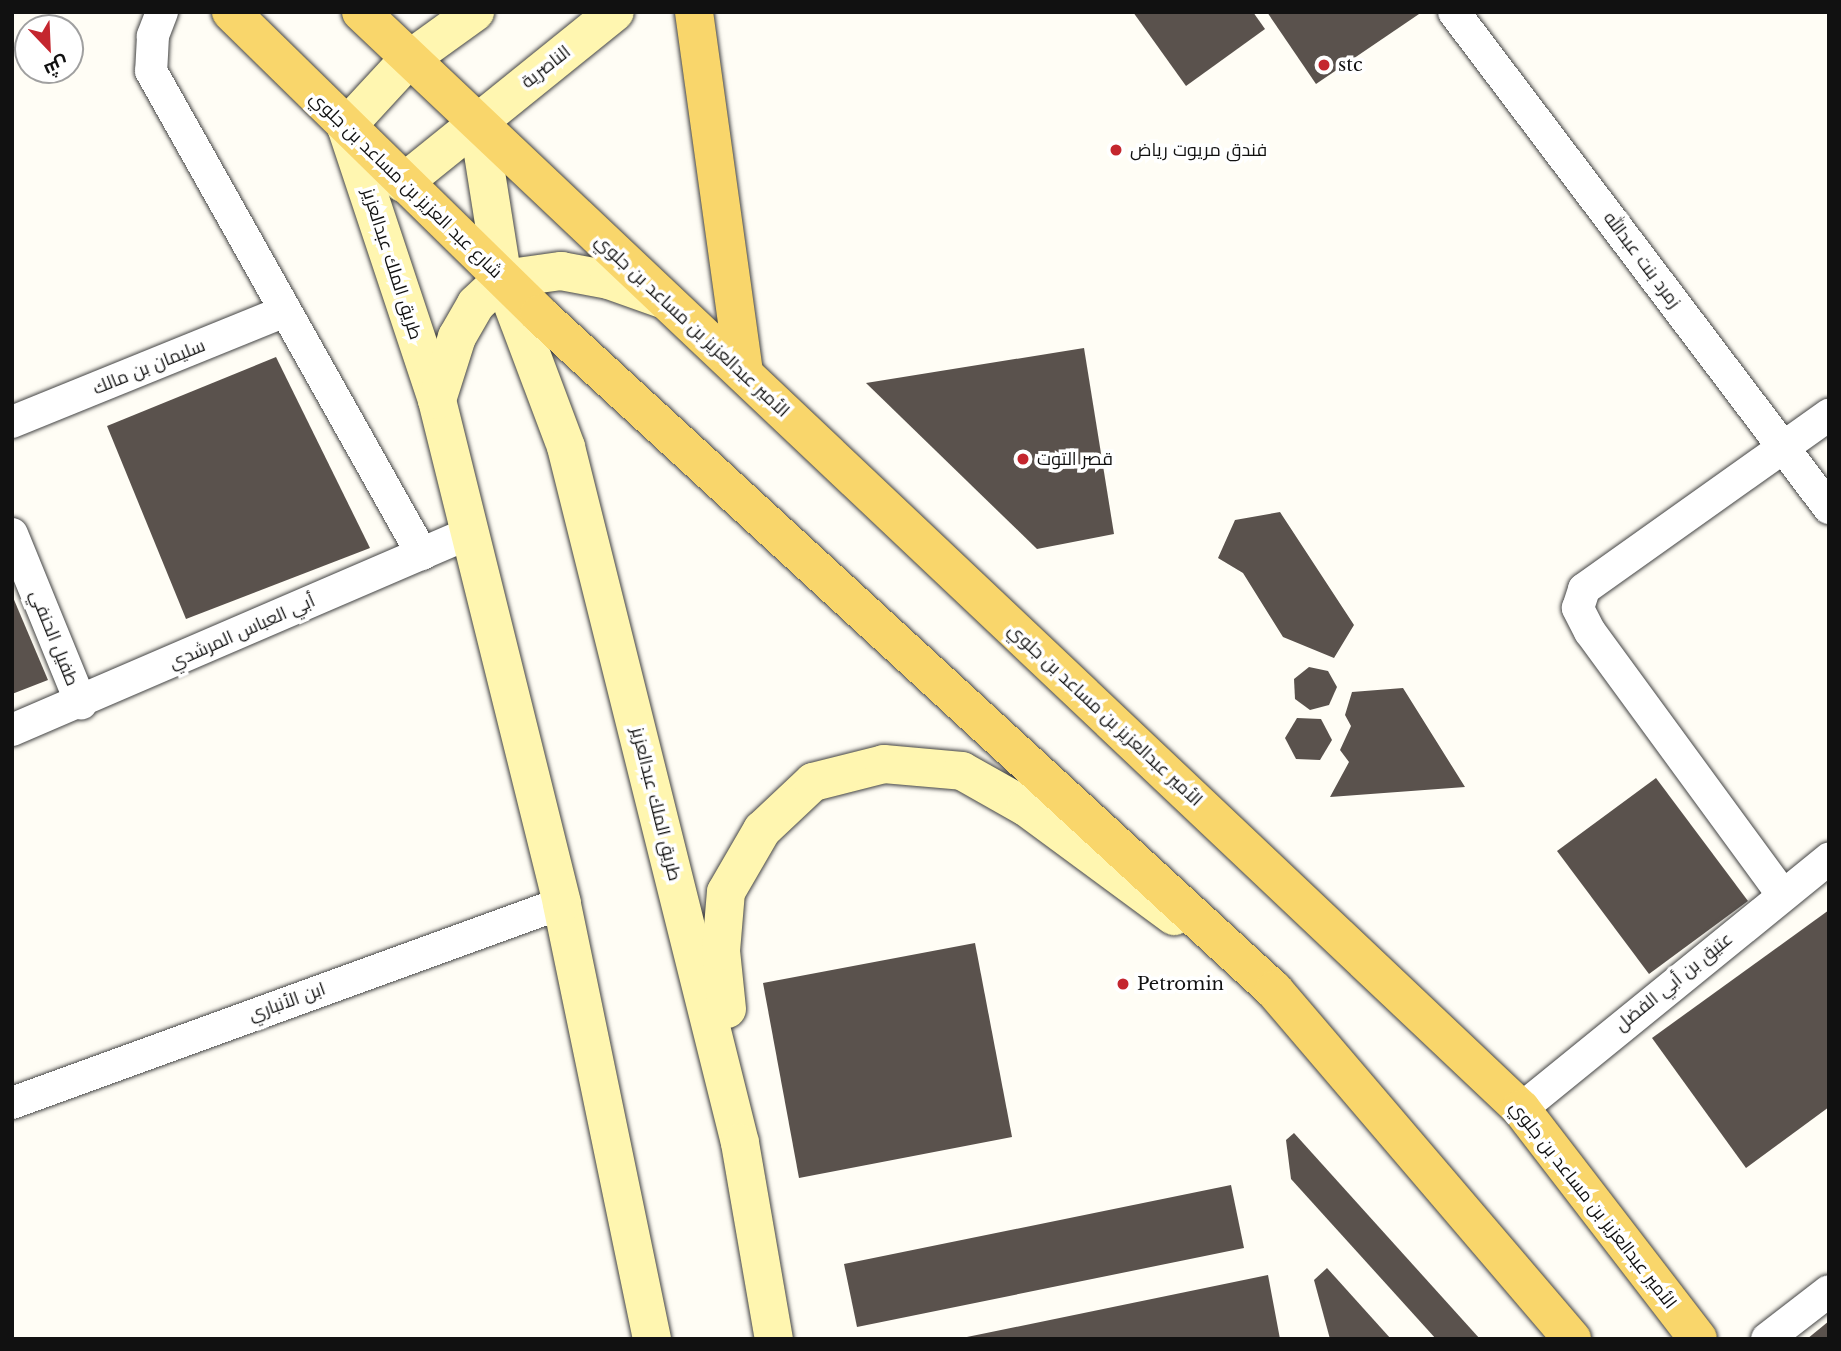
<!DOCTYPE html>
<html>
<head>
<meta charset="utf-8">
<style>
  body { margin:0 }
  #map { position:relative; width:1841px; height:1351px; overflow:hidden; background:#fffdf5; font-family:"Libre Baskerville",Cairo,serif }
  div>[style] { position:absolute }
  .building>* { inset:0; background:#5a524d }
  .roads { filter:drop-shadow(0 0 2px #444) drop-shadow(0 0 2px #444) }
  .minor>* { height:32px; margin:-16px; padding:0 16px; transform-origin:16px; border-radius:16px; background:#fff }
  .secondary>* { height:38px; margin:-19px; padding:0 19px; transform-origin:19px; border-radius:19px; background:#fff6b0 }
  .primary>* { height:38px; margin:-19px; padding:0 19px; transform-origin:19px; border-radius:19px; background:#f9d66b }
  .dots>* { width:19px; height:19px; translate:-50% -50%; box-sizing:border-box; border:4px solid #fff; border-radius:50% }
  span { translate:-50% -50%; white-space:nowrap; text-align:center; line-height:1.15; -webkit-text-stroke:7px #fff; paint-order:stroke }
  .poi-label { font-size:18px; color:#111 }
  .left { translate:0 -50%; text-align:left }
  .street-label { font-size:18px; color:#111 }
  .frame { position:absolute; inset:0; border:14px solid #111; pointer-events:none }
  .north { position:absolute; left:14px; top:14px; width:70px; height:70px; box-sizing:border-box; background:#fff; border:2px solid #a0a0a0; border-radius:50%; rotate:157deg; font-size:19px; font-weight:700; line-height:28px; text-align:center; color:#111 }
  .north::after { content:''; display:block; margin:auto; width:24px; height:32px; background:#c4262e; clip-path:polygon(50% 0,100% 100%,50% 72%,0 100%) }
</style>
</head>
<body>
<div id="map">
  <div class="building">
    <div style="clip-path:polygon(1133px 12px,1253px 12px,1265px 29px,1186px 86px)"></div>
    <div style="clip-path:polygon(1267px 12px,1422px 12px,1316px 84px)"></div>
    <div style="clip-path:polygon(1084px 348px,1114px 534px,1037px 549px,866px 383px)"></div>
    <div style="clip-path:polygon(276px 357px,370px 548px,186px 619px,107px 426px)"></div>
    <div style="clip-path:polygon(1280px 512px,1354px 625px,1334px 658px,1283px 637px,1243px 573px,1218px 558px,1235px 520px)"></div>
    <div style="clip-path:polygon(12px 595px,48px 680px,12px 694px)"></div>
    <div style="clip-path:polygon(1309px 667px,1328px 671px,1337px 687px,1329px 705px,1310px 710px,1295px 699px,1294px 679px)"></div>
    <div style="clip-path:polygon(1403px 688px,1465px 787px,1330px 797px,1349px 762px,1340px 750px,1351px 726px,1345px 715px,1352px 692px)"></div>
    <div style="clip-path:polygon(1297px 718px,1321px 719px,1332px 740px,1320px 760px,1296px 759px,1285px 738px)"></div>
    <div style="clip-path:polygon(1656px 778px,1748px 901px,1649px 974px,1557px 851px)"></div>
    <div style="clip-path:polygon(1829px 910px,1829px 1107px,1746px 1168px,1652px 1038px)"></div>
    <div style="clip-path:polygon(975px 943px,1012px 1137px,799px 1178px,763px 983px)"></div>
    <div style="clip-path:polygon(1294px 1133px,1480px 1339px,1436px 1339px,1291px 1179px,1286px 1140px)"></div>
    <div style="clip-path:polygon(1231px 1185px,1244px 1248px,857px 1327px,844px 1264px)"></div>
    <div style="clip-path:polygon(1327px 1268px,1391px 1339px,1330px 1339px,1314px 1280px)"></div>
    <div style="clip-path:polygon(1268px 1275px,1280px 1339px,962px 1339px,962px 1338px)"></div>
    <div style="clip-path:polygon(1829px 1321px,1829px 1339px,1807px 1339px)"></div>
  </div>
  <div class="roads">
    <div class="minor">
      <div style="left:162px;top:12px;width:26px;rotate:111deg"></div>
      <div style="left:153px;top:36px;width:35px;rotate:93deg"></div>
      <div style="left:151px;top:71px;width:554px;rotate:60.7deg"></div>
      <div style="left:1454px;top:12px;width:622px;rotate:52.91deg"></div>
      <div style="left:12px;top:422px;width:295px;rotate:-22.1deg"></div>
      <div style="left:12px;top:534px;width:183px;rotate:67.8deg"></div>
      <div style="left:12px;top:730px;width:500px;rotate:-23.3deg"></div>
      <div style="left:1782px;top:894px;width:325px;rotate:-126.2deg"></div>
      <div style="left:1590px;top:632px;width:27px;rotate:-117deg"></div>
      <div style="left:1578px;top:608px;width:20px;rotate:-72deg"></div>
      <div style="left:1584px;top:589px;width:301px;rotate:-35.4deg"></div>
      <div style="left:12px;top:1103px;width:585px;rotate:-19.98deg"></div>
      <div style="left:1521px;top:1109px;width:397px;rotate:-39.1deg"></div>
      <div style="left:1767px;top:1339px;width:78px;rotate:-37.7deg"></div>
    </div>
    <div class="secondary">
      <div style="left:478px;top:122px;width:159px;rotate:81deg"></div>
      <div style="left:503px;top:279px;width:179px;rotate:69.4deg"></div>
      <div style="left:566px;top:447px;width:717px;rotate:75.96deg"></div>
      <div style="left:740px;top:1143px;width:199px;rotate:80.2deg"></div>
      <div style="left:403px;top:183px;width:272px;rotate:-38.9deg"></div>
      <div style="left:437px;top:400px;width:288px;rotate:-108.4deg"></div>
      <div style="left:346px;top:127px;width:90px;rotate:-47.3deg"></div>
      <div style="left:407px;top:61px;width:84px;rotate:-35.8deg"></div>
      <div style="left:727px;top:1009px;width:58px;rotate:-95.9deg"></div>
      <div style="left:721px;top:951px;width:59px;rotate:-85.2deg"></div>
      <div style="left:726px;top:892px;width:72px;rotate:-59.9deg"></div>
      <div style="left:762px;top:830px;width:70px;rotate:-43.3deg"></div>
      <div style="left:813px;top:782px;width:73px;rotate:-14.2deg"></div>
      <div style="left:884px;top:764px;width:78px;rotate:5.1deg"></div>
      <div style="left:962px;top:771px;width:73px;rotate:29.4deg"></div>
      <div style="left:1026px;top:807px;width:184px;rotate:36.4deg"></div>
      <div style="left:652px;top:1339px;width:445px;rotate:-101.7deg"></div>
      <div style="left:562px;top:903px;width:518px;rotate:-103.96deg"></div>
      <div style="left:437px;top:400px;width:66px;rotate:-72.4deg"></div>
      <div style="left:457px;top:337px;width:38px;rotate:-60deg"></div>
      <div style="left:476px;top:304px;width:37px;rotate:-43deg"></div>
      <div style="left:503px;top:279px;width:59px;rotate:-7.9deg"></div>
      <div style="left:561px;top:271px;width:49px;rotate:10.6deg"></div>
      <div style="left:609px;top:280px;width:59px;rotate:19.7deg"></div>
    </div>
    <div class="primary">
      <div style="left:231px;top:12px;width:431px;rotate:44.4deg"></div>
      <div style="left:539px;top:314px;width:999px;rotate:42.61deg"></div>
      <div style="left:1274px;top:990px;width:459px;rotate:49.5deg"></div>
      <div style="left:361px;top:12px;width:1597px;rotate:43.4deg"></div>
      <div style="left:1521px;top:1109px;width:290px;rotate:52.4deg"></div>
      <div style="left:694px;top:12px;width:365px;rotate:82.1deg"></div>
    </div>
  </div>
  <div class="dots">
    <div style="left:1324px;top:65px;background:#c4262e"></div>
    <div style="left:1116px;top:150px;background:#c4262e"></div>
    <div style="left:1023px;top:459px;background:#c4262e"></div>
    <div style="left:1123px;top:984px;background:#c4262e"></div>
  </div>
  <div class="poi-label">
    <span class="left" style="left:1338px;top:65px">stc</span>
    <span class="left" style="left:1130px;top:150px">فندق مريوت رياض</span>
    <span class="left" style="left:1037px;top:459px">قصر التوت</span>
    <span class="left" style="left:1137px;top:984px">Petromin</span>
  </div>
  <div class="street-label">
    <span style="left:546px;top:67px;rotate:-38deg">الناصرية</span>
    <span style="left:406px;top:185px;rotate:44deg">شارع عبد العزيز بن مساعد بن جلوي</span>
    <span style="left:1642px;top:260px;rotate:53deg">زمرد بنت عبدالله</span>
    <span style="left:392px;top:264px;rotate:72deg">طريق الملك عبدالعزيز</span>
    <span style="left:692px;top:326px;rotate:43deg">الأمير عبدالعزيز بن مساعد بن جلوي</span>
    <span style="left:149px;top:367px;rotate:-22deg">سليمان بن مالك</span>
    <span style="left:242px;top:632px;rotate:-24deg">أبي العباس المرشدي</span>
    <span style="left:54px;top:638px;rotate:68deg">طفيل الحنفي</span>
    <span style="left:1105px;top:715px;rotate:43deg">الأمير عبدالعزيز بن مساعد بن جلوي</span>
    <span style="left:656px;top:804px;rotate:76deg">طريق الملك عبدالعزيز</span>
    <span style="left:1674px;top:982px;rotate:-39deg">عتيق بن أبي الفضل</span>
    <span style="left:287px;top:1002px;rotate:-20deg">ابن الأنباري</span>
    <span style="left:1593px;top:1205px;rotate:52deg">الأمير عبدالعزيز بن مساعد بن جلوي</span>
  </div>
  <div class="frame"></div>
  <div class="north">ش</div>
</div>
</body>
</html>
